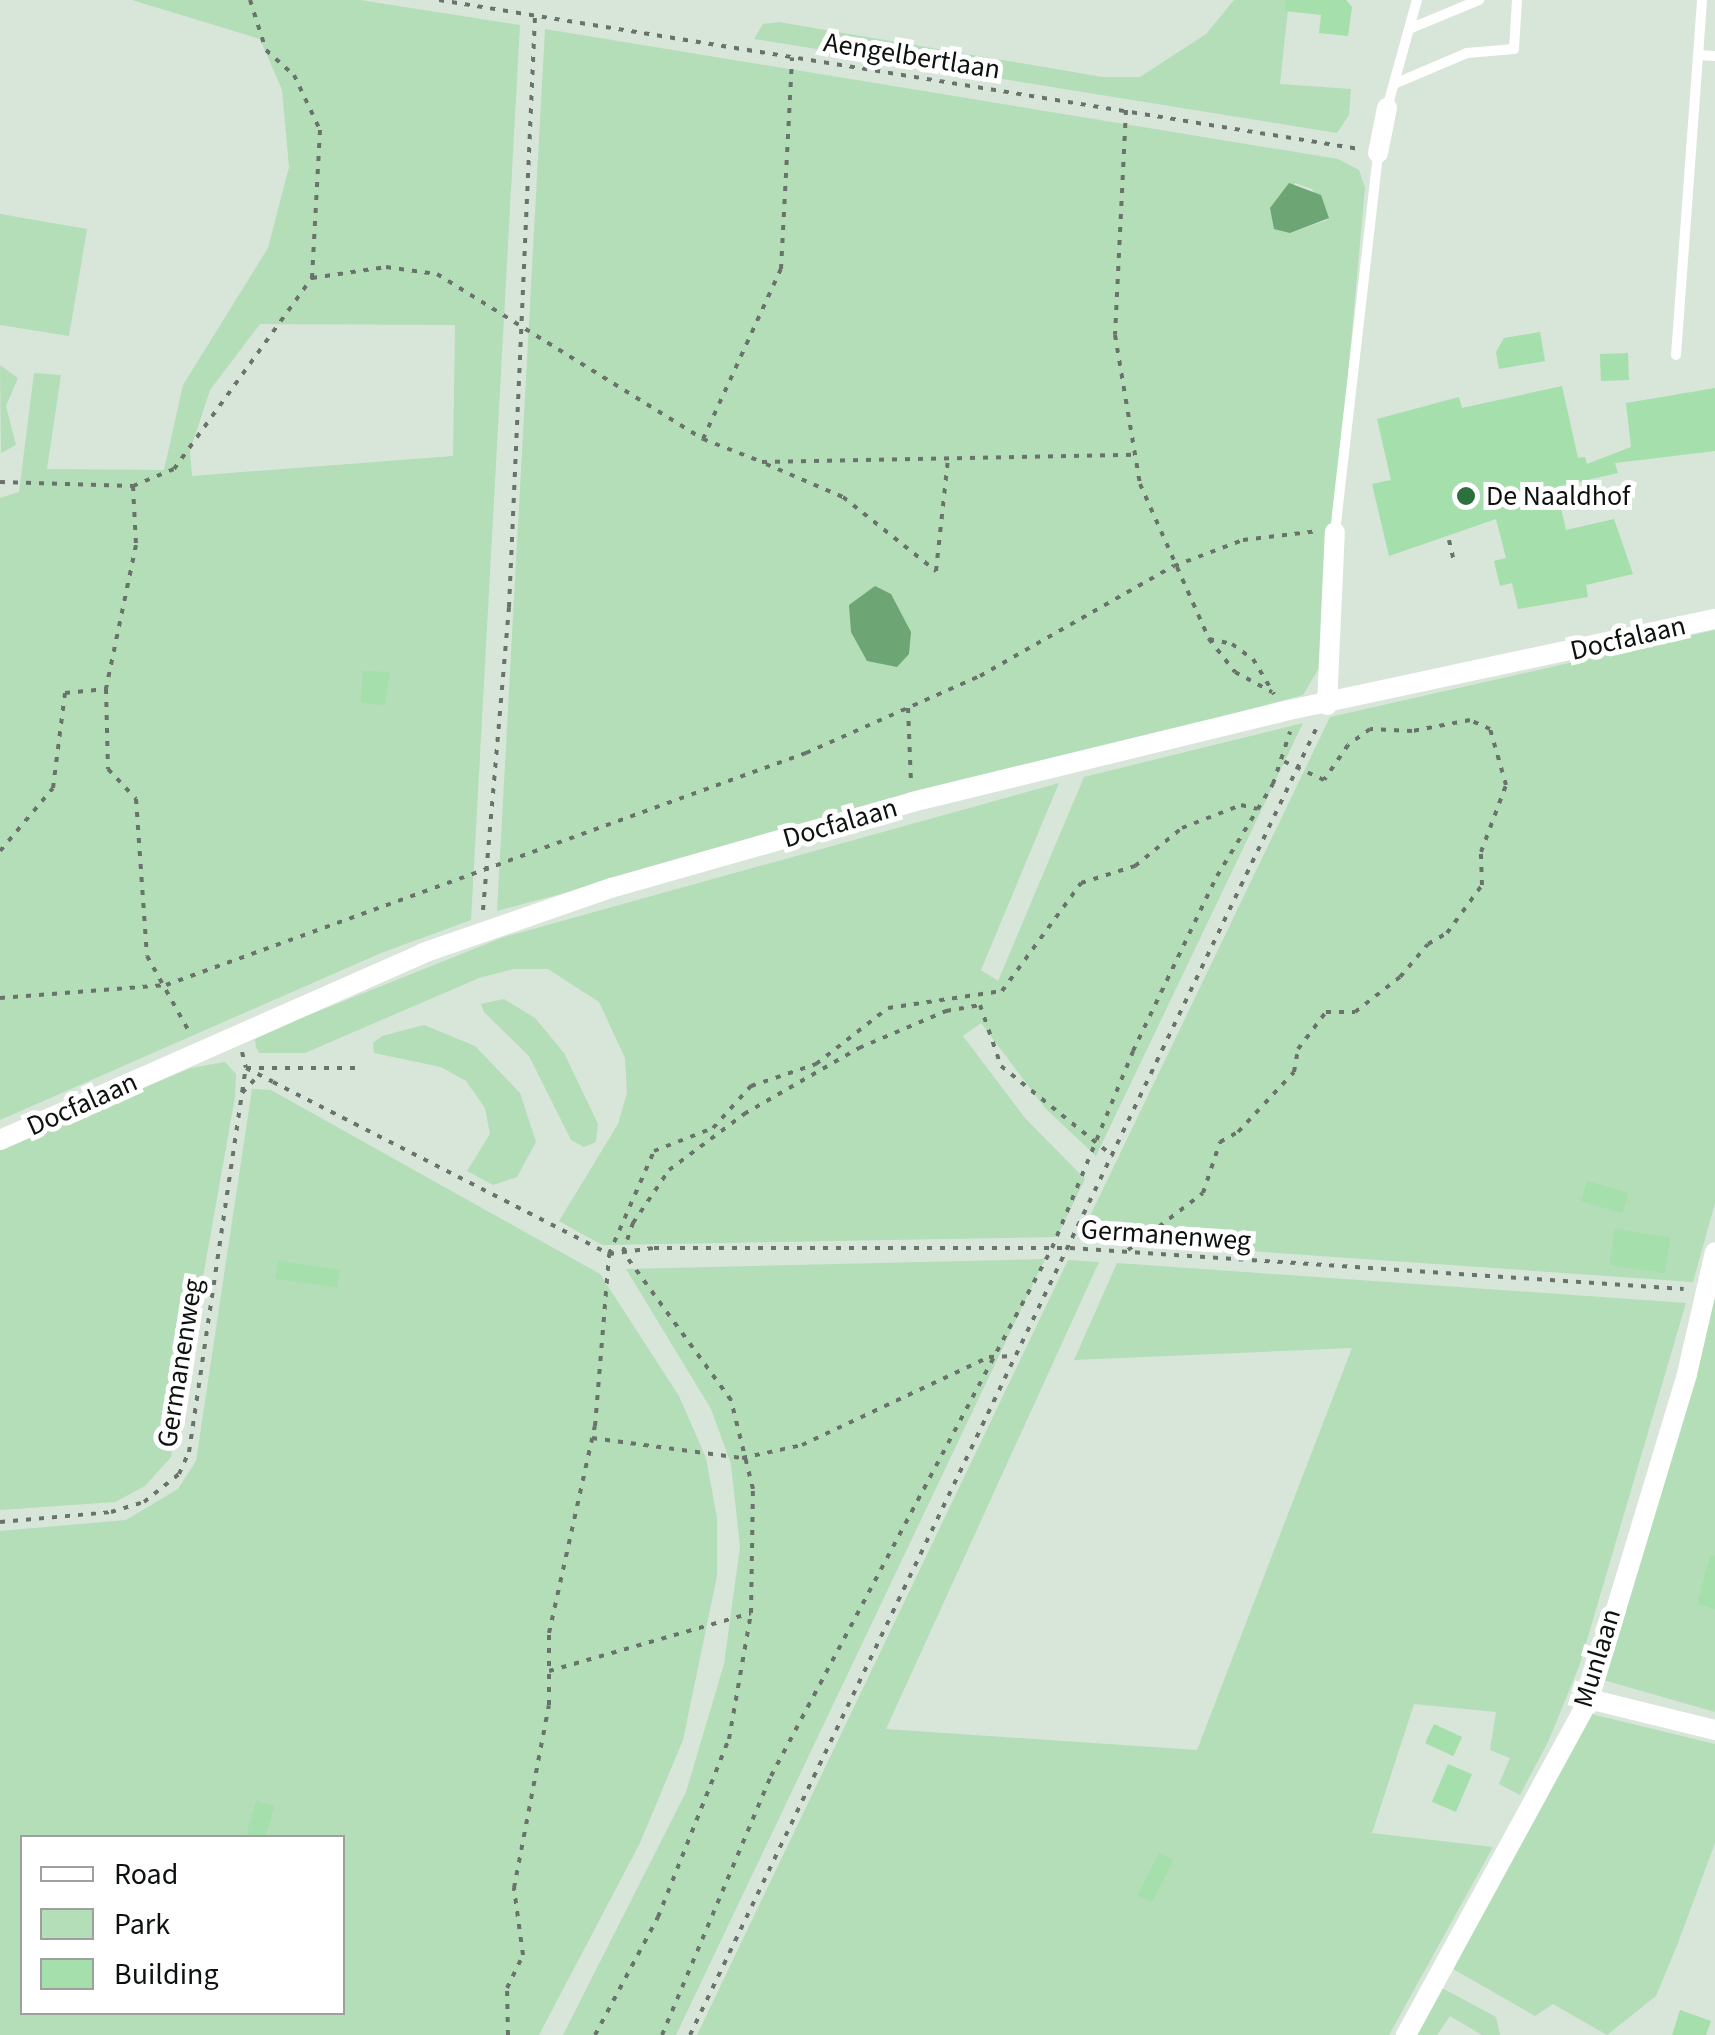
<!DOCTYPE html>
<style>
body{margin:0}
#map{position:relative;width:1715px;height:2035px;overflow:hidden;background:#d8e5d9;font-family:"Source Sans 3",sans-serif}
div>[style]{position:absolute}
.green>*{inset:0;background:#b3deb8}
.water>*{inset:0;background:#6da575}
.building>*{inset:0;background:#a4dfac;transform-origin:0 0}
.path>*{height:4px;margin-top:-2px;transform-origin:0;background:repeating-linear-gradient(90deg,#6a736b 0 5px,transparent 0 13px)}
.service>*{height:10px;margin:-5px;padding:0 5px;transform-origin:5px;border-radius:5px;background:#fff}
.minor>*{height:20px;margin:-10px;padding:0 10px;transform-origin:10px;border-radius:10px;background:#fff}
.dots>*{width:28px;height:28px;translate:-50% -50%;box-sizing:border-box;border:5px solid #fff;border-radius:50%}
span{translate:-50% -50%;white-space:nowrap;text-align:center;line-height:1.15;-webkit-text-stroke:10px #fff;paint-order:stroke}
.street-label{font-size:28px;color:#0d120e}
.poi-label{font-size:28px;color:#0d120e}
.left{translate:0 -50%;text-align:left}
.legend{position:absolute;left:20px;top:1835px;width:325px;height:180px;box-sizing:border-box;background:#fff;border:2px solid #9ea09f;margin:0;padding:12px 18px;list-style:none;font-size:30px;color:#0d120e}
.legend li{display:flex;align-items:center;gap:20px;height:50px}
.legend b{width:50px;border:2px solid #9ea09f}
</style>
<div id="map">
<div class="green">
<div style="clip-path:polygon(evenodd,132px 0,360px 0,520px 25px,471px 920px,381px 953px,0 1120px,0 498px,19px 492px,34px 373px,61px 375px,47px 469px,164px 470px,183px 385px,268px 248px,289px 167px,282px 90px,260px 39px,132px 0,260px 324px,455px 325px,453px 456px,192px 476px,190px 451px,210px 390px,260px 324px)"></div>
<div style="clip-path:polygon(1234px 0,1289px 0,1280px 84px,1351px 89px,1349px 115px,1337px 133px,754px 39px,763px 24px,779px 22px,1102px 77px,1140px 77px,1206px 34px)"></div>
<div style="clip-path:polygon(evenodd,545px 29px,1338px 159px,1359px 170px,1365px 188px,1322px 663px,1303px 695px,497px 911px,545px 29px,1295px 183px,1312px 189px,1327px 220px,1290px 233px,1295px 183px)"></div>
<div style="clip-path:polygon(0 214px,87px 229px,69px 336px,0 325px)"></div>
<div style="clip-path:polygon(0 365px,18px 378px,6px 406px,16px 445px,1px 453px)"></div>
<div style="clip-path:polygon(1715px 630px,1715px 1203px,1693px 1282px,1079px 1239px,1330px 717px)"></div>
<div style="clip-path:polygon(1303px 723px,1096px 1156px,1045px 1108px,981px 1023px,963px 1036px,1025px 1118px,1085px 1179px,1057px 1237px,602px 1245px,559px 1221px,618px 1124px,627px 1093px,625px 1058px,599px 1002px,548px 969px,513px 969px,479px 978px,305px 1053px,259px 1053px,256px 1047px,255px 1039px,304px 1017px,504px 937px,1059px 783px,981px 970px,998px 981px,1084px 777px)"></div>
<div style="clip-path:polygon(504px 999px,535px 1018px,564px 1053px,598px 1124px,596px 1142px,584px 1147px,571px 1140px,529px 1056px,484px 1012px,481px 1004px)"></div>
<div style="clip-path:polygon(424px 1025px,475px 1046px,520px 1093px,536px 1142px,517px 1177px,493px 1185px,467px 1171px,490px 1134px,485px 1108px,466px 1081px,441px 1067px,374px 1053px,373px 1043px,382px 1036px)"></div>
<div style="clip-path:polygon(225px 1062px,236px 1074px,235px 1097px,171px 1457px,145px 1486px,115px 1502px,0 1510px,0 1149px,191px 1068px)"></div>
<div style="clip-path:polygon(evenodd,252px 1089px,271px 1090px,600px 1274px,679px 1396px,706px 1458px,717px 1518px,717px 1576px,683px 1740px,640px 1843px,539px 2035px,0 2035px,0 1531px,126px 1520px,178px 1489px,196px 1461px,252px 1089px,22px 1838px,342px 1838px,342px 2012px,22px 2012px,22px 1838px)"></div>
<div style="clip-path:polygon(1045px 1259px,676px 2035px,563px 2035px,686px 1792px,724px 1664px,740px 1547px,731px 1464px,711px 1409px,626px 1269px)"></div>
<div style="clip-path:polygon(1068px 1260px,1099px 1262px,886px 1729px,1197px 1750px,1352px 1348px,1074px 1360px,1117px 1263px,1686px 1303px,1580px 1664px,1548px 1742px,1520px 1795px,1499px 1784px,1510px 1758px,1490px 1750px,1496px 1712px,1414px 1704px,1372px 1833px,1493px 1847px,1389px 2035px,697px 2035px)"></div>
<div style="clip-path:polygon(1715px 1297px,1715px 1712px,1600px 1679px)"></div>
<div style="clip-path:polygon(1587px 1713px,1715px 1744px,1715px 1843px,1678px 1943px,1656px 1996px,1607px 2035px,1553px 2004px,1535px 2016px,1453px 1969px)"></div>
<div style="clip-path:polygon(1442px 1988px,1496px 2017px,1500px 2035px,1482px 2035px,1450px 2016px,1437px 2035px,1414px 2035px)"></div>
</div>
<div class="water">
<div style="clip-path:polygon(1289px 183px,1321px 195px,1329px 218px,1290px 233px,1274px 229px,1270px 208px)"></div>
<div style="clip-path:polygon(875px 586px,891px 594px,911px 632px,909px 654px,897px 667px,867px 661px,851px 632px,849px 605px)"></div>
</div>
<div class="building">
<div style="clip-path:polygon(1286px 0,1346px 0,1352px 7px,1348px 36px,1319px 33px,1321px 15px,1285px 11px)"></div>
<div style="clip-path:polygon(1540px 332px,1545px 361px,1499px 369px,1496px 352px,1504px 338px)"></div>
<div style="left:1628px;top:353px;width:27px;height:28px;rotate:88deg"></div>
<div style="clip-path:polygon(1562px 386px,1578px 458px,1585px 457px,1587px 464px,1631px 447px,1626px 403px,1715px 388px,1715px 451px,1615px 463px,1618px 473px,1556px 487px,1566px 530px,1614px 519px,1633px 574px,1586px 585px,1588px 597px,1518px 609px,1512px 583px,1500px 586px,1494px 561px,1506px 558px,1496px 519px,1389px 556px,1372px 484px,1391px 480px,1377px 419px,1459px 397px,1462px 408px)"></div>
<div style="clip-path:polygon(363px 671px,390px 672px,385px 705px,361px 703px)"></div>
<div style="left:1587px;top:1181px;width:43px;height:21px;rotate:16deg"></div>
<div style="left:1615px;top:1229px;width:56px;height:36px;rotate:9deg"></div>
<div style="left:278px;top:1261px;width:62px;height:18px;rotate:8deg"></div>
<div style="clip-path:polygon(1710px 1556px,1715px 1556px,1715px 1609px,1697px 1604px)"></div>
<div style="left:1434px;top:1724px;width:31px;height:21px;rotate:25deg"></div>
<div style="left:1448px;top:1764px;width:26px;height:41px;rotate:23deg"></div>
<div style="left:256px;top:1801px;width:19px;height:34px;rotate:16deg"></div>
<div style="left:1159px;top:1853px;width:16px;height:47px;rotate:27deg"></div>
<div style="clip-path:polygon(1680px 2010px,1711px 2021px,1706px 2035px,1672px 2035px)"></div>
</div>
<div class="path">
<div style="left:250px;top:0;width:52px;rotate:72.3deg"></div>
<div style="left:266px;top:50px;width:38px;rotate:42deg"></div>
<div style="left:294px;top:75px;width:61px;rotate:64.7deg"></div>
<div style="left:320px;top:130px;width:148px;rotate:93.1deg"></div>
<div style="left:439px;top:0;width:932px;rotate:9.2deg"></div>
<div style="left:1126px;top:110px;width:225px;rotate:92.8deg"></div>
<div style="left:1115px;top:335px;width:151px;rotate:80.5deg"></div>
<div style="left:1140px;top:484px;width:170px;rotate:66deg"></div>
<div style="left:1209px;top:639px;width:24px;rotate:12deg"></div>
<div style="left:1232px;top:644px;width:26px;rotate:36deg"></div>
<div style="left:1253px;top:659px;width:41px;rotate:59deg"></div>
<div style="left:703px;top:439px;width:187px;rotate:-65.4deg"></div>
<div style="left:781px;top:269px;width:212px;rotate:-87deg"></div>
<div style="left:766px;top:464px;width:84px;rotate:23.2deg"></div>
<div style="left:843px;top:497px;width:119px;rotate:38.5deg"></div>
<div style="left:936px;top:571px;width:113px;rotate:-83.9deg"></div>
<div style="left:0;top:482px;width:133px;rotate:1.7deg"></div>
<div style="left:133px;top:486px;width:44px;rotate:-22.5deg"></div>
<div style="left:174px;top:469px;width:236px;rotate:-54.2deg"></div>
<div style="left:312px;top:278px;width:75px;rotate:-8.5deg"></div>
<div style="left:386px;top:267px;width:51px;rotate:7.8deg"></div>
<div style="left:437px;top:274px;width:313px;rotate:31.8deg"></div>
<div style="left:703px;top:439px;width:63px;rotate:21.3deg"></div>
<div style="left:762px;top:462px;width:373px;rotate:-1.1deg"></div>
<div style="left:133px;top:486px;width:59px;rotate:87.1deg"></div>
<div style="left:136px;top:545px;width:147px;rotate:101.8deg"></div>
<div style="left:106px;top:689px;width:80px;rotate:88.6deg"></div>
<div style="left:108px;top:769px;width:41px;rotate:47deg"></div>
<div style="left:136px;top:799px;width:157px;rotate:86deg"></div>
<div style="left:147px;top:956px;width:90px;rotate:60.9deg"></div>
<div style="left:1449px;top:540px;width:22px;rotate:77deg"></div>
<div style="left:1209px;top:639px;width:42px;rotate:51.8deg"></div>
<div style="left:1235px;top:672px;width:42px;rotate:28.4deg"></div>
<div style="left:908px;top:708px;width:75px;rotate:87.7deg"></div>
<div style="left:0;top:851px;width:82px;rotate:-49.9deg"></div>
<div style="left:53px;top:788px;width:96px;rotate:-82.8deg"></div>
<div style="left:65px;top:693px;width:41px;rotate:-5.6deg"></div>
<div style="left:483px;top:910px;width:304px;rotate:-85.1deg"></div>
<div style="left:509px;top:607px;width:592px;rotate:-87.48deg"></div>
<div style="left:0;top:998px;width:167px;rotate:-4.5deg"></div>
<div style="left:166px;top:985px;width:681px;rotate:-19.93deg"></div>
<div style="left:806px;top:753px;width:190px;rotate:-23.9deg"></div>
<div style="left:980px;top:676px;width:223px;rotate:-29.6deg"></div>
<div style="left:1174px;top:566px;width:74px;rotate:-20.6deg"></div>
<div style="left:1243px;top:540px;width:76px;rotate:-6.8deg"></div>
<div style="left:242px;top:1052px;width:16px;rotate:76deg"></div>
<div style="left:246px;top:1068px;width:30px;rotate:27deg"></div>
<div style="left:273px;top:1082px;width:377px;rotate:27.1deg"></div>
<div style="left:609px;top:1254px;width:45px;rotate:-7.6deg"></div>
<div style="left:654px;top:1248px;width:416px"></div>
<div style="left:1070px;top:1248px;width:615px;rotate:3.82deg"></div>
<div style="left:242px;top:1093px;width:25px;rotate:-47deg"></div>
<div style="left:1128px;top:1250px;width:94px;rotate:-37.2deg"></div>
<div style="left:1203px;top:1193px;width:54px;rotate:-71.6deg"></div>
<div style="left:1220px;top:1142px;width:21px;rotate:-29deg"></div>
<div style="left:1238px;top:1132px;width:82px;rotate:-47deg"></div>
<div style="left:1294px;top:1072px;width:23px;rotate:-80deg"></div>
<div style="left:1298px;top:1049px;width:46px;rotate:-52.9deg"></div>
<div style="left:1326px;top:1012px;width:29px"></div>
<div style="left:1355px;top:1012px;width:57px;rotate:-37.9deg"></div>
<div style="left:1400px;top:977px;width:43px;rotate:-49.7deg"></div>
<div style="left:1428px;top:944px;width:22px;rotate:-30deg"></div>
<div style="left:1447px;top:933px;width:59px;rotate:-53.9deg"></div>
<div style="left:1482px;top:885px;width:33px;rotate:-92deg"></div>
<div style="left:1481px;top:852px;width:72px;rotate:-69.5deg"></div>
<div style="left:1506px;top:785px;width:58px;rotate:-105.9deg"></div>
<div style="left:1490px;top:729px;width:22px;rotate:-156deg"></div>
<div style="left:1470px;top:720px;width:59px;rotate:169.3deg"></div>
<div style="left:1412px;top:731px;width:42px;rotate:-177.3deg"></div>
<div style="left:1370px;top:729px;width:27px;rotate:144deg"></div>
<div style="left:1348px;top:745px;width:42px;rotate:124.4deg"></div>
<div style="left:1324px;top:780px;width:45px;rotate:-155.1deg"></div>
<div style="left:623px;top:1252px;width:31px;rotate:-71deg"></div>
<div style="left:633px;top:1223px;width:64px;rotate:-55.8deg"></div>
<div style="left:669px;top:1170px;width:94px;rotate:-36.7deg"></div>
<div style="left:744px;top:1114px;width:133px;rotate:-29.9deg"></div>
<div style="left:859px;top:1048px;width:95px;rotate:-23deg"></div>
<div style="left:946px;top:1011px;width:35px;rotate:-10deg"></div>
<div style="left:980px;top:1005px;width:65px;rotate:71deg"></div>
<div style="left:1001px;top:1066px;width:144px;rotate:38.8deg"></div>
<div style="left:592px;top:1438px;width:151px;rotate:7.6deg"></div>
<div style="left:742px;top:1458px;width:61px;rotate:-12.2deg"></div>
<div style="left:802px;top:1445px;width:207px;rotate:-25.2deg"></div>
<div style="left:989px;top:1357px;width:26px;rotate:-2deg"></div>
<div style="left:0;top:1522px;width:111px;rotate:-5.1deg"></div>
<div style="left:111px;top:1512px;width:34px;rotate:-17deg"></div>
<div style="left:144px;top:1502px;width:45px;rotate:-38.7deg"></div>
<div style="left:179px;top:1474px;width:24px;rotate:-66deg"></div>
<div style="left:189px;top:1452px;width:388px;rotate:-81.6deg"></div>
<div style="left:246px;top:1068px;width:109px"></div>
<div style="left:549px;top:1671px;width:210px;rotate:-16deg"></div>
<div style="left:508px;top:2035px;width:47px;rotate:-91.2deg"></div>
<div style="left:507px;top:1988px;width:37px;rotate:-64deg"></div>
<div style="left:523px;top:1955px;width:68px;rotate:-97.7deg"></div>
<div style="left:514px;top:1888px;width:186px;rotate:-79.2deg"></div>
<div style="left:549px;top:1705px;width:72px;rotate:-90deg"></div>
<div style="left:549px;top:1633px;width:212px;rotate:-77.5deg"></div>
<div style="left:595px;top:1426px;width:173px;rotate:-85.3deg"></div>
<div style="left:609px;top:1254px;width:112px;rotate:-66.4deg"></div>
<div style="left:654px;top:1151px;width:63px;rotate:-21.3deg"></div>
<div style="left:713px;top:1128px;width:57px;rotate:-47.9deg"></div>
<div style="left:751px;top:1086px;width:69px;rotate:-18.7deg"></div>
<div style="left:816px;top:1064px;width:91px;rotate:-37.9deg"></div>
<div style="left:888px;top:1008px;width:115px;rotate:-8.5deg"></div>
<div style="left:1002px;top:991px;width:134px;rotate:-53.8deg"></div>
<div style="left:1081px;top:883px;width:57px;rotate:-17.5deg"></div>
<div style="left:1135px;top:866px;width:60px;rotate:-39deg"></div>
<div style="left:1182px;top:828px;width:63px;rotate:-21.3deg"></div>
<div style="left:1241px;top:805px;width:17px;rotate:13deg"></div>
<div style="left:595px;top:2035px;width:134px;rotate:-61.9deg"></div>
<div style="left:658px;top:1917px;width:192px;rotate:-68.3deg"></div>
<div style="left:729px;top:1739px;width:128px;rotate:-80.1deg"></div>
<div style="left:751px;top:1613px;width:124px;rotate:-89.1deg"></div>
<div style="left:753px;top:1489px;width:92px;rotate:-103.9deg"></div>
<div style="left:731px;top:1400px;width:183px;rotate:-126.1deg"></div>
<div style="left:662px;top:2035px;width:281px;rotate:-67.2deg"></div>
<div style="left:771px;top:1776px;width:598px;rotate:-61.98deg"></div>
<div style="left:1052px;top:1248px;width:213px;rotate:-67.6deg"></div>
<div style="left:1133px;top:1051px;width:194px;rotate:-64.4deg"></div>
<div style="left:1217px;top:876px;width:108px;rotate:-58.7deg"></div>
<div style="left:1273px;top:784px;width:55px;rotate:-71.9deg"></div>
<div style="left:690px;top:2035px;width:1455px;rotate:-64.39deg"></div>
</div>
<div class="service">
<div style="left:1409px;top:29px;width:76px;rotate:-22.5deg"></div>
<div style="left:1698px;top:55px;width:17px;rotate:3deg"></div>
<div style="left:1394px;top:84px;width:79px;rotate:-23deg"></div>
<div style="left:1467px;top:53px;width:47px;rotate:-4.9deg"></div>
<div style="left:1514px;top:49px;width:49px;rotate:-86.5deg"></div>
<div style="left:1387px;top:108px;width:112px;rotate:-74.5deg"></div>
<div style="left:1676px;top:355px;width:356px;rotate:-85.8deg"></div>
<div style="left:1335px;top:532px;width:381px;rotate:-83.5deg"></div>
</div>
<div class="minor">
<div style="left:1378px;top:153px;width:46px;rotate:-78.7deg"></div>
<div style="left:1327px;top:705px;width:173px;rotate:-87.4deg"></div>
<div style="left:0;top:1140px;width:462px;rotate:-23.8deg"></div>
<div style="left:423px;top:953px;width:199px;rotate:-19.1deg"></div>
<div style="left:611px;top:888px;width:313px;rotate:-15.9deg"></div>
<div style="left:912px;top:802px;width:379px;rotate:-13.7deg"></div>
<div style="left:1280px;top:712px;width:445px;rotate:-12.1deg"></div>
<div style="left:1589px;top:1699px;width:130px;rotate:13.8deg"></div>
<div style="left:1406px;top:2035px;width:383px;rotate:-61.4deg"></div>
<div style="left:1589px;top:1699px;width:339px;rotate:-73.2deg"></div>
<div style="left:1687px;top:1374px;width:125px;rotate:-77.1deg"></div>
</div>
<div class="dots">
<div style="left:1466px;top:496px;background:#2c703b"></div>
</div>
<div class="street-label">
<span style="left:912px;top:56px;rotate:9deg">Aengelbertlaan</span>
<span style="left:1628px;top:638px;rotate:-13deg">Docfalaan</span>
<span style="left:840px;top:823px;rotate:-16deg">Docfalaan</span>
<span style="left:82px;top:1104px;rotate:-24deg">Docfalaan</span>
<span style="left:1166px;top:1235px;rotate:4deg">Germanenweg</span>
<span style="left:180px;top:1363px;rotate:-81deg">Germanenweg</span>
<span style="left:1597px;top:1658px;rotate:-73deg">Munlaan</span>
</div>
<div class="poi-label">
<span class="left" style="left:1486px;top:496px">De Naaldhof</span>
</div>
<ul class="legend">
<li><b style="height:12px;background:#fff"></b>Road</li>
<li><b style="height:28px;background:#b3deb8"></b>Park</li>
<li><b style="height:28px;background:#a4dfac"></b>Building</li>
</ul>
</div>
